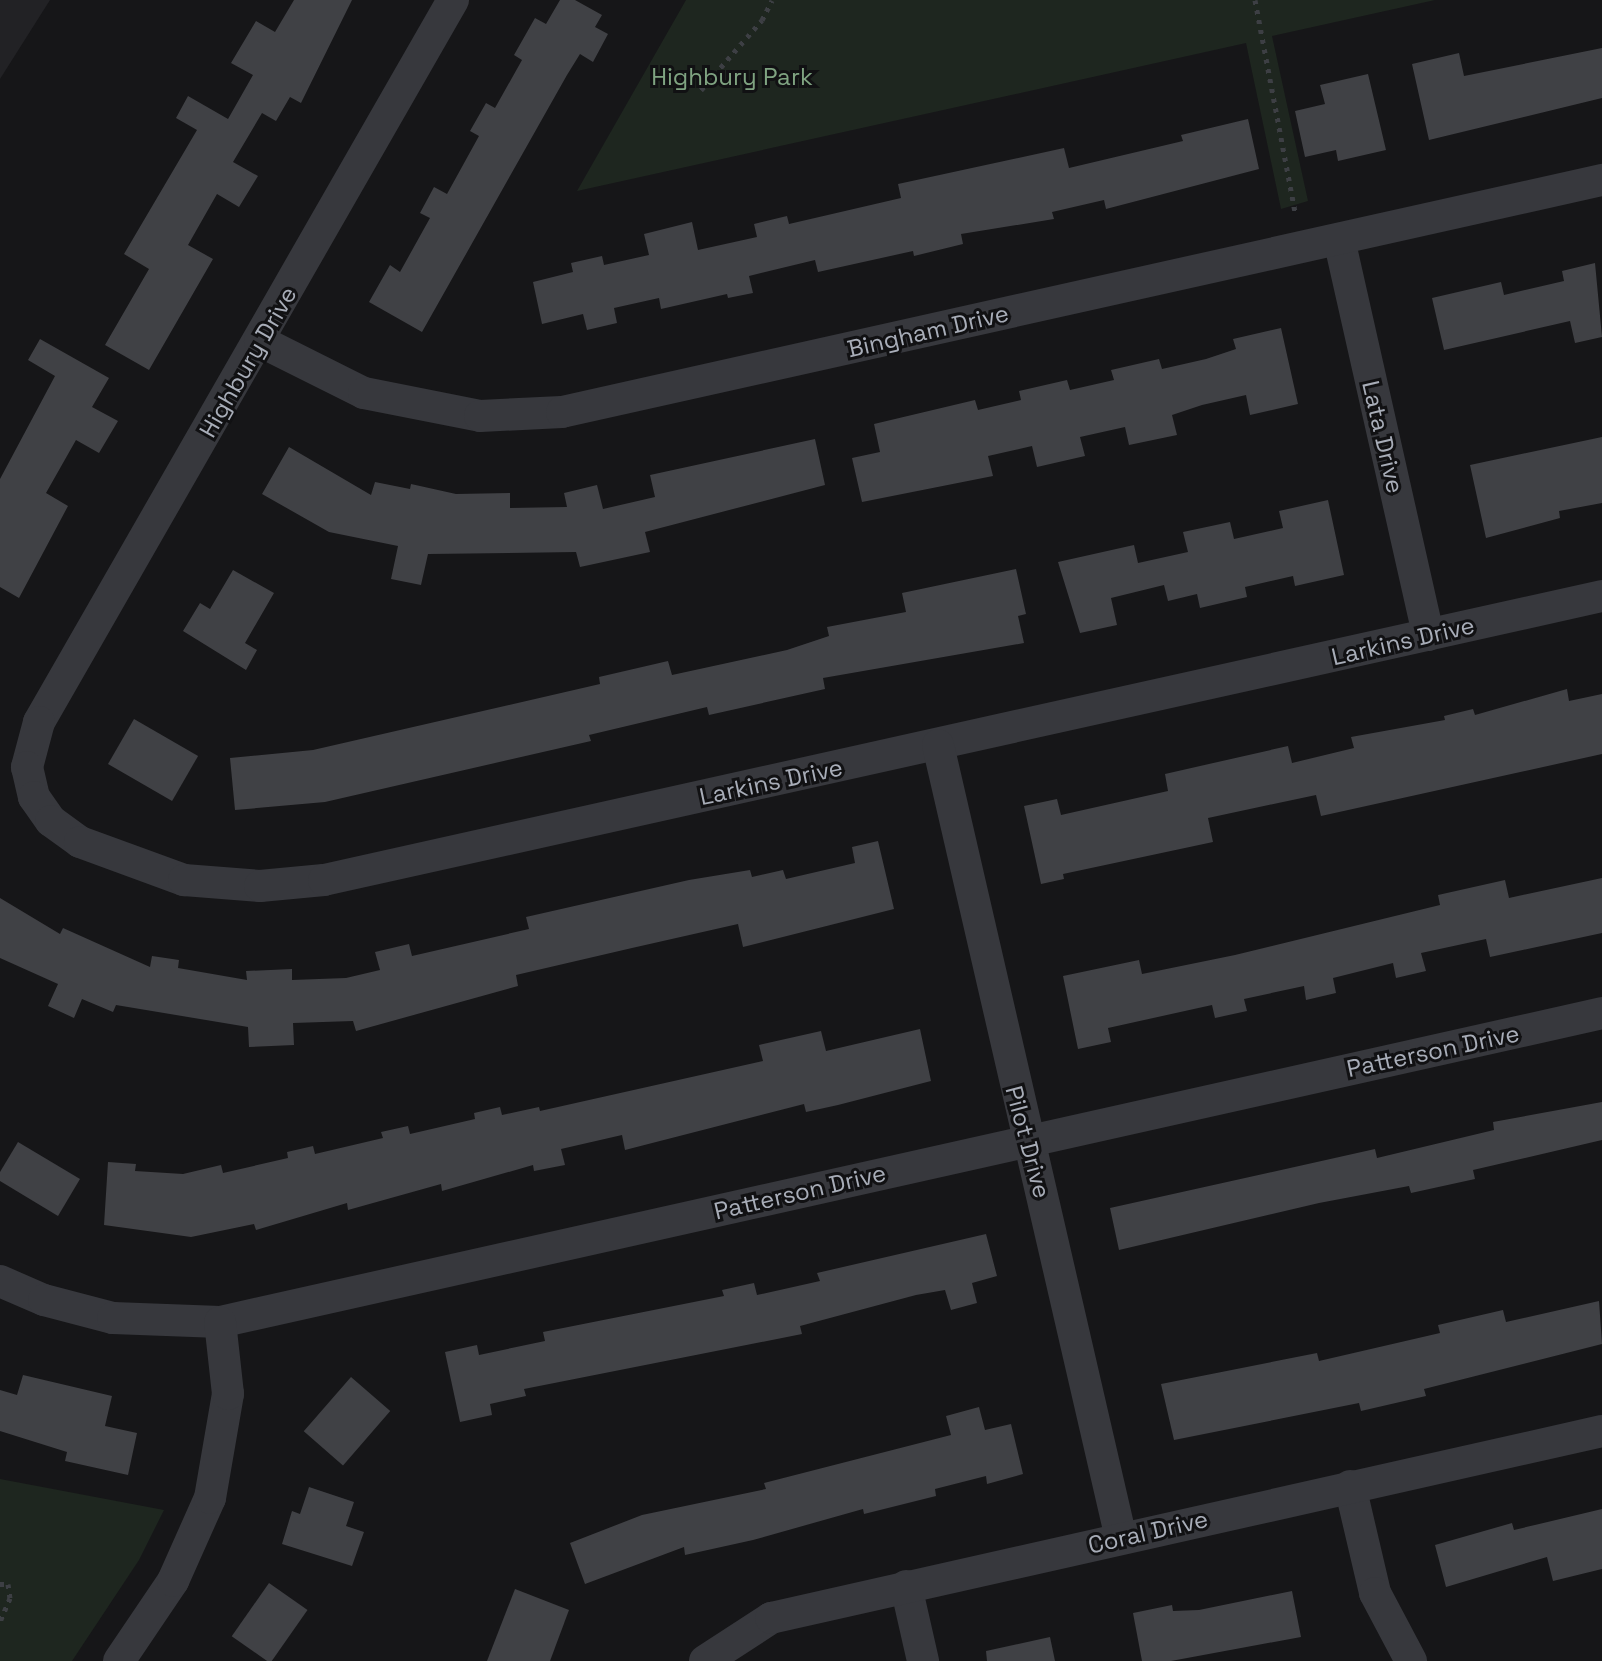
<!DOCTYPE html>
<style>
body{margin:0}
#map{position:relative;width:1602px;height:1661px;overflow:hidden;background:#161618;font-family:"Space Grotesk",sans-serif}
div>[style]{position:absolute}
.built>*{inset:0;background:#222225}
.green>*{inset:0;background:#1e261f}
.building>*{inset:0;background:#404145;transform-origin:0 0}
.path>*{height:5px;margin-top:-2.5px;transform-origin:0;background:repeating-linear-gradient(90deg,#3d3f44 0 4px,transparent 0 10px)}
.minor>*{height:32px;margin:-16px;padding:0 16px;transform-origin:16px;border-radius:16px;background:#37383d}
span{translate:-50% -50%;white-space:nowrap;text-align:center;line-height:1.15;-webkit-text-stroke:6px #111113;paint-order:stroke}
.park-label{font-size:24px;color:#7fa381}
.street-label{font-size:24px;color:#a8adb8}
</style>
<div id="map">
<div class="built">
<div style="clip-path:polygon(0 0,50px 0,0 79px)"></div>
</div>
<div class="green">
<div style="clip-path:polygon(686px 0,1435px 0,1272px 36px,1308px 201px,1281px 209px,1246px 43px,577px 191px)"></div>
<div style="clip-path:polygon(0 1479px,164px 1510px,139px 1560px,72px 1661px,0 1661px)"></div>
</div>
<div class="building">
<div style="clip-path:polygon(294px 0,352px 0,301px 103px,290px 97px,276px 121px,262px 113px,233px 162px,258px 176px,239px 207px,217px 194px,188px 245px,213px 259px,149px 370px,105px 345px,149px 269px,124px 254px,197px 130px,176px 118px,188px 96px,228px 119px,253px 75px,231px 63px,256px 21px,275px 32px)"></div>
<div style="clip-path:polygon(560px 0,575px 0,602px 15px,595px 27px,608px 34px,593px 62px,580px 54px,567px 75px,422px 332px,369px 302px,390px 265px,400px 272px,430px 218px,420px 213px,434px 187px,447px 194px,479px 136px,470px 131px,486px 103px,495px 108px,522px 60px,514px 55px,535px 18px,546px 24px)"></div>
<div style="clip-path:polygon(1602px 48px,1602px 98px,1429px 140px,1412px 64px,1459px 53px,1464px 76px)"></div>
<div style="clip-path:polygon(1368px 74px,1386px 150px,1338px 161px,1336px 150px,1305px 157px,1295px 111px,1325px 104px,1320px 85px)"></div>
<div style="clip-path:polygon(1248px 119px,1259px 169px,1106px 209px,1104px 200px,1052px 212px,1054px 219px,961px 234px,963px 244px,914px 256px,913px 251px,818px 272px,815px 260px,749px 276px,753px 293px,728px 298px,727px 294px,661px 309px,659px 298px,614px 308px,617px 323px,587px 330px,583px 314px,542px 324px,533px 282px,573px 272px,571px 263px,602px 256px,604px 265px,649px 255px,644px 234px,692px 222px,698px 250px,757px 237px,754px 224px,787px 216px,789px 224px,901px 198px,898px 184px,1064px 148px,1069px 168px,1183px 141px,1181px 135px)"></div>
<div style="clip-path:polygon(1595px 263px,1602px 337px,1575px 343px,1570px 321px,1444px 350px,1432px 298px,1501px 282px,1504px 295px,1564px 281px,1562px 271px)"></div>
<div style="clip-path:polygon(1281px 328px,1298px 404px,1250px 415px,1246px 395px,1202px 405px,1172px 415px,1177px 435px,1129px 445px,1125px 427px,1080px 437px,1085px 456px,1037px 467px,1032px 446px,988px 456px,993px 476px,862px 502px,852px 458px,880px 452px,874px 424px,975px 400px,978px 410px,1021px 400px,1019px 391px,1067px 380px,1070px 390px,1114px 380px,1111px 370px,1159px 359px,1162px 369px,1206px 359px,1236px 349px,1233px 339px)"></div>
<div style="clip-path:polygon(40px 339px,109px 378px,92px 407px,118px 421px,99px 453px,76px 440px,46px 493px,68px 506px,19px 598px,0 587px,0 479px,55px 376px,28px 360px)"></div>
<div style="clip-path:polygon(1602px 437px,1602px 503px,1559px 511px,1560px 518px,1486px 538px,1470px 465px)"></div>
<div style="clip-path:polygon(815px 439px,825px 485px,645px 532px,650px 552px,580px 567px,576px 552px,428px 554px,421px 585px,391px 579px,398px 546px,329px 532px,262px 494px,289px 447px,371px 495px,375px 482px,410px 489px,411px 484px,456px 494px,510px 493px,510px 508px,567px 507px,564px 493px,597px 485px,603px 509px,655px 497px,650px 475px)"></div>
<div style="clip-path:polygon(1328px 500px,1344px 575px,1295px 586px,1293px 576px,1245px 587px,1247px 597px,1200px 608px,1197px 594px,1168px 601px,1164px 585px,1111px 598px,1117px 625px,1080px 633px,1058px 562px,1134px 545px,1138px 563px,1188px 552px,1183px 532px,1230px 522px,1234px 539px,1283px 528px,1279px 511px)"></div>
<div style="clip-path:polygon(1016px 569px,1026px 614px,1018px 616px,1024px 643px,823px 678px,825px 689px,709px 715px,707px 707px,589px 735px,591px 741px,325px 802px,235px 810px,230px 758px,313px 750px,600px 684px,599px 677px,668px 661px,672px 675px,787px 650px,829px 636px,827px 627px,906px 612px,902px 593px)"></div>
<div style="clip-path:polygon(233px 570px,274px 593px,245px 643px,257px 650px,246px 670px,183px 631px,200px 603px,210px 609px)"></div>
<div style="clip-path:polygon(1567px 689px,1569px 701px,1602px 694px,1602px 754px,1321px 816px,1316px 795px,1208px 818px,1213px 842px,1063px 874px,1064px 879px,1041px 884px,1024px 806px,1057px 799px,1061px 815px,1168px 791px,1165px 774px,1288px 746px,1292px 763px,1354px 748px,1351px 737px,1445px 720px,1444px 716px,1473px 709px,1475px 715px)"></div>
<div style="left:134px;top:719px;width:74px;height:52px;rotate:30deg"></div>
<div style="clip-path:polygon(878px 841px,894px 909px,743px 947px,738px 924px,632px 948px,516px 975px,518px 986px,356px 1031px,353px 1021px,293px 1023px,294px 1045px,249px 1047px,248px 1027px,116px 1005px,113px 1012px,82px 999px,74px 1018px,48px 1006px,58px 984px,0 958px,0 898px,60px 934px,63px 928px,150px 967px,152px 956px,179px 960px,178px 968px,247px 980px,246px 971px,292px 969px,292px 980px,346px 978px,380px 970px,375px 952px,409px 944px,412px 956px,529px 929px,526px 917px,689px 880px,750px 870px,752px 877px,783px 870px,786px 879px,855px 863px,852px 847px)"></div>
<div style="clip-path:polygon(1602px 878px,1602px 933px,1490px 957px,1486px 939px,1421px 953px,1426px 971px,1396px 978px,1393px 963px,1333px 978px,1336px 993px,1306px 1000px,1304px 986px,1244px 999px,1247px 1011px,1215px 1018px,1212px 1005px,1108px 1028px,1111px 1042px,1078px 1049px,1063px 976px,1139px 960px,1142px 974px,1235px 955px,1440px 905px,1438px 895px,1505px 880px,1509px 898px)"></div>
<div style="clip-path:polygon(920px 1029px,931px 1081px,838px 1105px,806px 1112px,804px 1104px,625px 1150px,622px 1135px,561px 1149px,565px 1165px,534px 1171px,533px 1165px,442px 1191px,441px 1184px,348px 1210px,347px 1203px,256px 1230px,254px 1224px,191px 1237px,104px 1225px,108px 1162px,136px 1164px,135px 1171px,183px 1174px,221px 1165px,223px 1173px,288px 1158px,287px 1152px,313px 1146px,315px 1154px,383px 1138px,381px 1132px,408px 1126px,410px 1134px,475px 1119px,474px 1113px,500px 1107px,502px 1115px,539px 1107px,540px 1111px,763px 1061px,759px 1045px,821px 1031px,826px 1051px)"></div>
<div style="clip-path:polygon(1602px 1102px,1602px 1140px,1473px 1170px,1475px 1179px,1411px 1193px,1409px 1186px,1319px 1203px,1119px 1250px,1110px 1208px,1375px 1149px,1377px 1158px,1494px 1130px,1493px 1122px)"></div>
<div style="clip-path:polygon(18px 1142px,80px 1179px,58px 1216px,0 1181px,0 1172px)"></div>
<div style="clip-path:polygon(986px 1234px,997px 1276px,972px 1283px,977px 1303px,951px 1310px,945px 1290px,916px 1295px,800px 1326px,802px 1334px,524px 1389px,526px 1396px,490px 1404px,492px 1415px,460px 1422px,445px 1352px,477px 1345px,479px 1355px,545px 1341px,543px 1332px,724px 1296px,722px 1290px,754px 1283px,757px 1295px,820px 1281px,817px 1273px)"></div>
<div style="clip-path:polygon(1599px 1301px,1602px 1344px,1424px 1389px,1426px 1396px,1361px 1411px,1359px 1403px,1174px 1440px,1161px 1384px,1317px 1353px,1319px 1361px,1440px 1333px,1438px 1325px,1503px 1310px,1506px 1322px)"></div>
<div style="clip-path:polygon(23px 1375px,112px 1396px,105px 1426px,137px 1433px,128px 1475px,65px 1461px,67px 1452px,0 1431px,0 1390px,17px 1395px)"></div>
<div style="left:351px;top:1377px;width:52px;height:72px;rotate:41deg"></div>
<div style="clip-path:polygon(979px 1407px,985px 1430px,1011px 1424px,1023px 1474px,987px 1484px,986px 1476px,935px 1489px,936px 1496px,864px 1514px,863px 1509px,753px 1540px,685px 1555px,684px 1547px,585px 1584px,570px 1543px,642px 1515px,766px 1489px,764px 1483px,951px 1435px,946px 1416px)"></div>
<div style="clip-path:polygon(309px 1487px,354px 1502px,346px 1526px,364px 1532px,352px 1566px,282px 1544px,292px 1511px,300px 1514px)"></div>
<div style="clip-path:polygon(1602px 1509px,1602px 1569px,1553px 1581px,1547px 1557px,1446px 1587px,1435px 1545px,1512px 1523px,1514px 1530px)"></div>
<div style="left:269px;top:1583px;width:47px;height:65px;rotate:35deg"></div>
<div style="clip-path:polygon(515px 1589px,569px 1610px,550px 1661px,487px 1661px)"></div>
<div style="clip-path:polygon(1292px 1591px,1301px 1637px,1171px 1661px,1142px 1661px,1133px 1613px,1172px 1605px,1173px 1611px,1199px 1610px)"></div>
<div style="clip-path:polygon(1050px 1637px,1055px 1661px,987px 1661px,986px 1651px)"></div>
</div>
<div class="path">
<div style="left:1255px;top:0;width:216px;rotate:79.3deg"></div>
<div style="left:701px;top:90px;width:93px;rotate:-48.9deg"></div>
<div style="left:762px;top:20px;width:22px;rotate:-63deg"></div>
<div style="left:0;top:1584px;width:8px"></div>
<div style="left:8px;top:1584px;width:14px;rotate:82deg"></div>
<div style="left:10px;top:1598px;width:25px;rotate:113deg"></div>
</div>
<div class="minor">
<div style="left:453px;top:0;width:832px;rotate:119.83deg"></div>
<div style="left:39px;top:722px;width:47px;rotate:104.9deg"></div>
<div style="left:27px;top:767px;width:31px;rotate:77deg"></div>
<div style="left:34px;top:797px;width:29px;rotate:55deg"></div>
<div style="left:51px;top:821px;width:36px;rotate:36deg"></div>
<div style="left:80px;top:842px;width:111px;rotate:20.1deg"></div>
<div style="left:184px;top:880px;width:76px;rotate:4.5deg"></div>
<div style="left:260px;top:886px;width:64px;rotate:-5.4deg"></div>
<div style="left:324px;top:880px;width:1309px;rotate:-12.53deg"></div>
<div style="left:1339px;top:239px;width:406px;rotate:77.3deg"></div>
<div style="left:260px;top:341px;width:116px;rotate:26.6deg"></div>
<div style="left:364px;top:393px;width:118px;rotate:11.2deg"></div>
<div style="left:480px;top:416px;width:82px;rotate:-2.8deg"></div>
<div style="left:562px;top:412px;width:1066px;rotate:-12.58deg"></div>
<div style="left:938px;top:745px;width:814px;rotate:77.01deg"></div>
<div style="left:0;top:1281px;width:48px;rotate:23.4deg"></div>
<div style="left:44px;top:1300px;width:71px;rotate:14.6deg"></div>
<div style="left:113px;top:1318px;width:107px;rotate:2.1deg"></div>
<div style="left:220px;top:1322px;width:1416px;rotate:-12.6deg"></div>
<div style="left:1350px;top:1486px;width:110px;rotate:76.8deg"></div>
<div style="left:1375px;top:1593px;width:77px;rotate:62.1deg"></div>
<div style="left:906px;top:1586px;width:77px;rotate:77.2deg"></div>
<div style="left:119px;top:1661px;width:97px;rotate:-56deg"></div>
<div style="left:173px;top:1581px;width:91px;rotate:-66deg"></div>
<div style="left:210px;top:1498px;width:106px;rotate:-80.2deg"></div>
<div style="left:228px;top:1394px;width:72px;rotate:-96.3deg"></div>
<div style="left:705px;top:1661px;width:79px;rotate:-33.1deg"></div>
<div style="left:771px;top:1618px;width:852px;rotate:-12.68deg"></div>
</div>
<div class="park-label">
<span style="left:732px;top:77px">Highbury Park</span>
</div>
<div class="street-label">
<span style="left:928px;top:331px;rotate:-13deg">Bingham Drive</span>
<span style="left:248px;top:362px;rotate:-60deg">Highbury Drive</span>
<span style="left:1383px;top:437px;rotate:77deg">Lata Drive</span>
<span style="left:1403px;top:641px;rotate:-13deg">Larkins Drive</span>
<span style="left:771px;top:782px;rotate:-12deg">Larkins Drive</span>
<span style="left:1433px;top:1051px;rotate:-12deg">Patterson Drive</span>
<span style="left:1028px;top:1142px;rotate:75deg">Pilot Drive</span>
<span style="left:800px;top:1192px;rotate:-13deg">Patterson Drive</span>
<span style="left:1148px;top:1532px;rotate:-13deg">Coral Drive</span>
</div>
</div>
